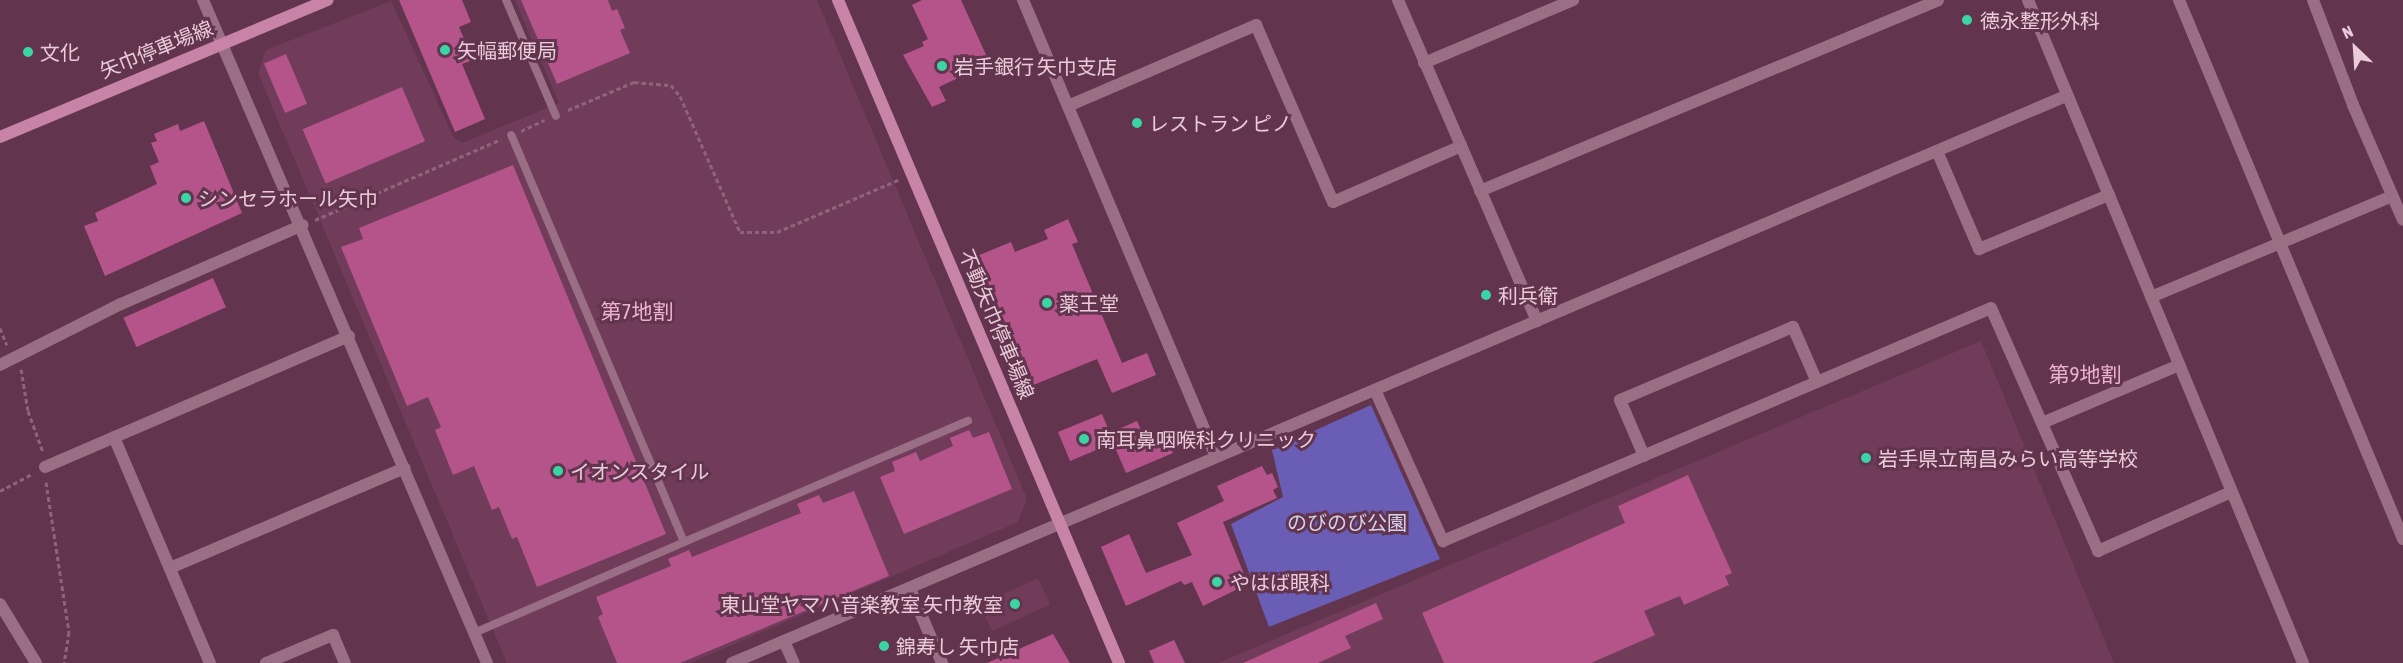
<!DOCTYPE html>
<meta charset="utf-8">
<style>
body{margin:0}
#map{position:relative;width:2403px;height:663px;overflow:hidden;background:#63344e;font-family:"Asap Condensed","Noto Sans JP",sans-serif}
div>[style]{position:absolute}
.built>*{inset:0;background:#713c5a;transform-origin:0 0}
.green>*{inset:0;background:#695db5}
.building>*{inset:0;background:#b4548a;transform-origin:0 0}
.path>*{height:3px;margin-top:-1.5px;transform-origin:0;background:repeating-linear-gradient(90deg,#8e647b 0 4.5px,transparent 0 7.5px)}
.service>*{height:8px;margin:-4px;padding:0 4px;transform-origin:4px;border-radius:4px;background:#9a6e85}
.minor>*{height:12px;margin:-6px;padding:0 6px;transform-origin:6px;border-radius:6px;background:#9a6e85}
.tertiary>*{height:12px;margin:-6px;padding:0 6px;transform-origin:6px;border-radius:6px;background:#9a6e85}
.secondary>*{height:12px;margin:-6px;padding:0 6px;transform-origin:6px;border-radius:6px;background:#c784a7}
.dots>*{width:16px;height:16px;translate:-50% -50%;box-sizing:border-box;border:3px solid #63344e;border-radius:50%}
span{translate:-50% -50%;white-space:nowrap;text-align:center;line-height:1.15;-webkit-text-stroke:6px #63344e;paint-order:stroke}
.poi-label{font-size:20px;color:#e9cbd9}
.left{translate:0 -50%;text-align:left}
.right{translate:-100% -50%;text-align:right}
.street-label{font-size:20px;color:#e9cbd9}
.park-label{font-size:20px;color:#d4d3ec}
.neighbourhood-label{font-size:21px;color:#ecb2cf}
.north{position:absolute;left:2325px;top:18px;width:60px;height:60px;-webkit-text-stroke:4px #63344e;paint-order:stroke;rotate:335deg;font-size:16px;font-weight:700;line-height:24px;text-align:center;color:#e9cbd9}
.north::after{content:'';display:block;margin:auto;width:21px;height:27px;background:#e9cbd9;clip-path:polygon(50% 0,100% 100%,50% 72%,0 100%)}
</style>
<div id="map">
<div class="built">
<div style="clip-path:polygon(515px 0,817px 0,1027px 499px,1018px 522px,690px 663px,507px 663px,258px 73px,266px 50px,391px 1px,454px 138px,462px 143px,559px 103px)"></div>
<div style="clip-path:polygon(1981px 341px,2114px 663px,1218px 663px)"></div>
<div style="left:1038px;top:578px;width:29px;height:64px;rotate:65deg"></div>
</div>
<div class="green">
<div style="clip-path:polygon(1371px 405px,1440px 559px,1269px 627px,1231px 524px,1283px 497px,1272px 450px)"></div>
</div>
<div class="building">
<div style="clip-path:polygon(399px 0,462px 0,471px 22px,459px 27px,473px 60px,462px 64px,485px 119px,455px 132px)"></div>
<div style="clip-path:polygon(521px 0,608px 0,612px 11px,617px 9px,625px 28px,620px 30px,630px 53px,557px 84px)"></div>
<div style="clip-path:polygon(922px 0,961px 0,987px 57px,974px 63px,977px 69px,939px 87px,946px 101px,932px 107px,903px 55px,924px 46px,922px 42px,928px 39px,912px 5px)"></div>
<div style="left:286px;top:54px;width:54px;height:24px;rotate:67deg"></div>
<div style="left:402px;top:87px;width:59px;height:108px;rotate:67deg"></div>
<div style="clip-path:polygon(204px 121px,242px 213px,105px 276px,84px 226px,98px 221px,95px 213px,157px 184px,150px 166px,159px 162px,151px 143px,157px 141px,154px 134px,178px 124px,180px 131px)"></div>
<div style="clip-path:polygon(513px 165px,666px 534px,537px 587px,517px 537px,512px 539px,499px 507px,492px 510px,474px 466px,453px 475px,435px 430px,441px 427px,428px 397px,407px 406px,341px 247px,363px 239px,359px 228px)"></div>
<div style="clip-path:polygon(1068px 219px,1078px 242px,1072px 244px,1122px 363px,1147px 353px,1156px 375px,1112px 393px,1097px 359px,1031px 386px,977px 256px,1011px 242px,1015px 252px,1048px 239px,1044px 230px)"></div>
<div style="left:213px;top:278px;width:32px;height:98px;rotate:66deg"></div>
<div style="clip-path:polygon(1102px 414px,1110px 433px,1137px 421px,1146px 441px,1165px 433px,1173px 453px,1126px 473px,1113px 443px,1070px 461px,1058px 432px)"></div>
<div style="clip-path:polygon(969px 430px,973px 438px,989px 432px,1012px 489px,904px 534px,880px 477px,895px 471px,892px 462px,916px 452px,920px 461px,953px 446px,950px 438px)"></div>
<div style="clip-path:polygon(1262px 466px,1267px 475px,1272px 473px,1278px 487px,1273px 490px,1277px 498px,1223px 522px,1248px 584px,1203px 606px,1192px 582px,1184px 585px,1181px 581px,1126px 606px,1101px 547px,1129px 534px,1146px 573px,1192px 555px,1177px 523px,1224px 501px,1217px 486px)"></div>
<div style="clip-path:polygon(1688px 475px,1732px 573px,1725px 576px,1729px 585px,1684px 605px,1680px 596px,1644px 611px,1655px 635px,1591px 663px,1444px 663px,1422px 613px,1625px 523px,1618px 506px)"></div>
<div style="clip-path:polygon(854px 491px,889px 576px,680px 663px,617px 663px,598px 617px,603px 614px,596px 597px,671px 566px,668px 559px,689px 550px,692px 557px,801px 513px,797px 504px,819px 495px,823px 503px)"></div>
<div style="clip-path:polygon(1376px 603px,1383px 619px,1345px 636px,1351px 648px,1318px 663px,1243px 663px)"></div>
<div style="clip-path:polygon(1053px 634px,1070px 663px,987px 663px)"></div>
<div style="clip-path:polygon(1174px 640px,1185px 663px,1154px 663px,1149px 651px)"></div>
</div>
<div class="path">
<div style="left:568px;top:110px;width:72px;rotate:-23deg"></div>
<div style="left:634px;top:82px;width:37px;rotate:5deg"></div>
<div style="left:671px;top:85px;width:14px;rotate:51deg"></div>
<div style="left:680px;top:96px;width:149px;rotate:66.2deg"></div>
<div style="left:740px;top:232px;width:37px"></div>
<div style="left:777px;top:232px;width:132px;rotate:-23.3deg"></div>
<div style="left:521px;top:131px;width:26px;rotate:-25deg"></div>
<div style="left:315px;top:220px;width:203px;rotate:-23.5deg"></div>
<div style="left:0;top:328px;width:18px;rotate:68deg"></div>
<div style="left:21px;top:369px;width:43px;rotate:80.5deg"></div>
<div style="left:28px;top:411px;width:44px;rotate:69.9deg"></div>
<div style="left:46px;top:482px;width:152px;rotate:81.3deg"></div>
<div style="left:69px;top:632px;width:31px;rotate:99deg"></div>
<div style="left:0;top:491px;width:36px;rotate:-28deg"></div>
</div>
<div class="service">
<div style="left:506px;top:0;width:126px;rotate:66.7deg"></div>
<div style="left:684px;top:542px;width:309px;rotate:-23.1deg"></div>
<div style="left:474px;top:633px;width:229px;rotate:-23.4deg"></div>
<div style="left:684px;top:542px;width:442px;rotate:-113deg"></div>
</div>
<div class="minor">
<div style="left:203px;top:0;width:721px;rotate:66.81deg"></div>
<div style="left:1023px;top:0;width:495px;rotate:67.1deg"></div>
<div style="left:1398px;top:0;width:350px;rotate:66.6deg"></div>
<div style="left:2179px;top:0;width:584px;rotate:67.43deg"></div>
<div style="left:2313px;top:0;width:112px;rotate:69.1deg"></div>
<div style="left:2353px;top:105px;width:125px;rotate:66.5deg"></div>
<div style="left:1424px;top:63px;width:162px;rotate:-22.9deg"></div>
<div style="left:1068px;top:106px;width:205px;rotate:-23.3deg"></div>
<div style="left:1256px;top:25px;width:193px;rotate:66.5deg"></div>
<div style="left:1333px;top:202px;width:140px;rotate:-23.6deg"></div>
<div style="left:1937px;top:151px;width:107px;rotate:66.8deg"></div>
<div style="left:1979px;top:249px;width:141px;rotate:-22.6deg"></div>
<div style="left:1480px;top:191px;width:496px;rotate:-22.6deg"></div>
<div style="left:2151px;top:297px;width:261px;rotate:-22.7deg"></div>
<div style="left:0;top:365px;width:136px;rotate:-26.8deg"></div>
<div style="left:121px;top:304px;width:198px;rotate:-23.5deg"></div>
<div style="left:1375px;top:390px;width:166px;rotate:65.8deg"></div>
<div style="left:1443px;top:541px;width:595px;rotate:-23.03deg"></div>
<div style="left:1991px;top:308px;width:266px;rotate:66.2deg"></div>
<div style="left:2098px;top:551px;width:145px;rotate:-23.9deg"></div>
<div style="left:2042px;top:423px;width:149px;rotate:-22.9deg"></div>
<div style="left:114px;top:437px;width:246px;rotate:67deg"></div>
<div style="left:1644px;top:456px;width:61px;rotate:-113.2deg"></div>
<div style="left:1620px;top:400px;width:188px;rotate:-22.9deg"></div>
<div style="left:1793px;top:327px;width:60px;rotate:66.4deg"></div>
<div style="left:45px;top:467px;width:331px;rotate:-23.3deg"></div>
<div style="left:170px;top:568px;width:255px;rotate:-23.1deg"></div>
<div style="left:910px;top:589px;width:81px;rotate:66.6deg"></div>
<div style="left:784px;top:641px;width:24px;rotate:66deg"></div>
<div style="left:266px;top:663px;width:73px;rotate:-22.7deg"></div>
<div style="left:333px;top:635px;width:30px;rotate:67deg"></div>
<div style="left:732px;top:663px;width:1449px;rotate:-23.03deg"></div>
</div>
<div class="tertiary">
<div style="left:2028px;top:0;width:718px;rotate:67.47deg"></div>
<div style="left:0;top:604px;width:69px;rotate:58.6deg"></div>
</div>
<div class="secondary">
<div style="left:838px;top:0;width:720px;rotate:67.03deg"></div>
<div style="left:0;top:137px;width:355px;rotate:-22.7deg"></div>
</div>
<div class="dots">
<div style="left:1967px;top:20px;background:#3bd4a4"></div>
<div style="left:445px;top:50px;background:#3bd4a4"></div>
<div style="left:28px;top:52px;background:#3bd4a4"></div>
<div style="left:942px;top:66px;background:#3bd4a4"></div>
<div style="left:1137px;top:123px;background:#3bd4a4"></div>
<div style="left:186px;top:198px;background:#3bd4a4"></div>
<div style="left:1486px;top:295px;background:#3bd4a4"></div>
<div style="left:1047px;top:303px;background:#3bd4a4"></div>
<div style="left:1084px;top:439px;background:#3bd4a4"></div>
<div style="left:1866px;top:458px;background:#3bd4a4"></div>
<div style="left:558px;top:471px;background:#3bd4a4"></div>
<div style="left:1217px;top:582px;background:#3bd4a4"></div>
<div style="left:1015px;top:604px;background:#3bd4a4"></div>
<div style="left:884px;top:646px;background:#3bd4a4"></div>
</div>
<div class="poi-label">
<span class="left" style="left:1980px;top:20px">徳永整形外科</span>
<span class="left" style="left:457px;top:50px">矢幅郵便局</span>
<span class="left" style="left:40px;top:52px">文化</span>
<span class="left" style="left:954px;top:66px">岩手銀行 矢巾支店</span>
<span class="left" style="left:1149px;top:123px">レストラン ピノ</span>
<span class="left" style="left:198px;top:198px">シンセラホール矢巾</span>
<span class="left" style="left:1498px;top:295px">利兵衛</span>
<span class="left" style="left:1059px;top:303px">薬王堂</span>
<span class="left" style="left:1096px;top:439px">南耳鼻咽喉科クリニック</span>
<span class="left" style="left:1878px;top:458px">岩手県立南昌みらい高等学校</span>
<span class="left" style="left:570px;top:471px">イオンスタイル</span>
<span class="left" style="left:1230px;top:582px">やはば眼科</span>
<span class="right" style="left:1003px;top:604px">東山堂ヤマハ音楽教室 矢巾教室</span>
<span class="left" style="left:896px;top:646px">錦寿し 矢巾店</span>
</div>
<div class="street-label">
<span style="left:156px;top:49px;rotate:-22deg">矢巾停車場線</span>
<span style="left:997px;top:324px;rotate:67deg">不動矢巾停車場線</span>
</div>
<div class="park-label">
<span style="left:1347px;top:522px">のびのび公園</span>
</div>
<div class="neighbourhood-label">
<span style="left:637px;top:311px">第7地割</span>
<span style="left:2085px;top:374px">第9地割</span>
</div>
<div class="north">N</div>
</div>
